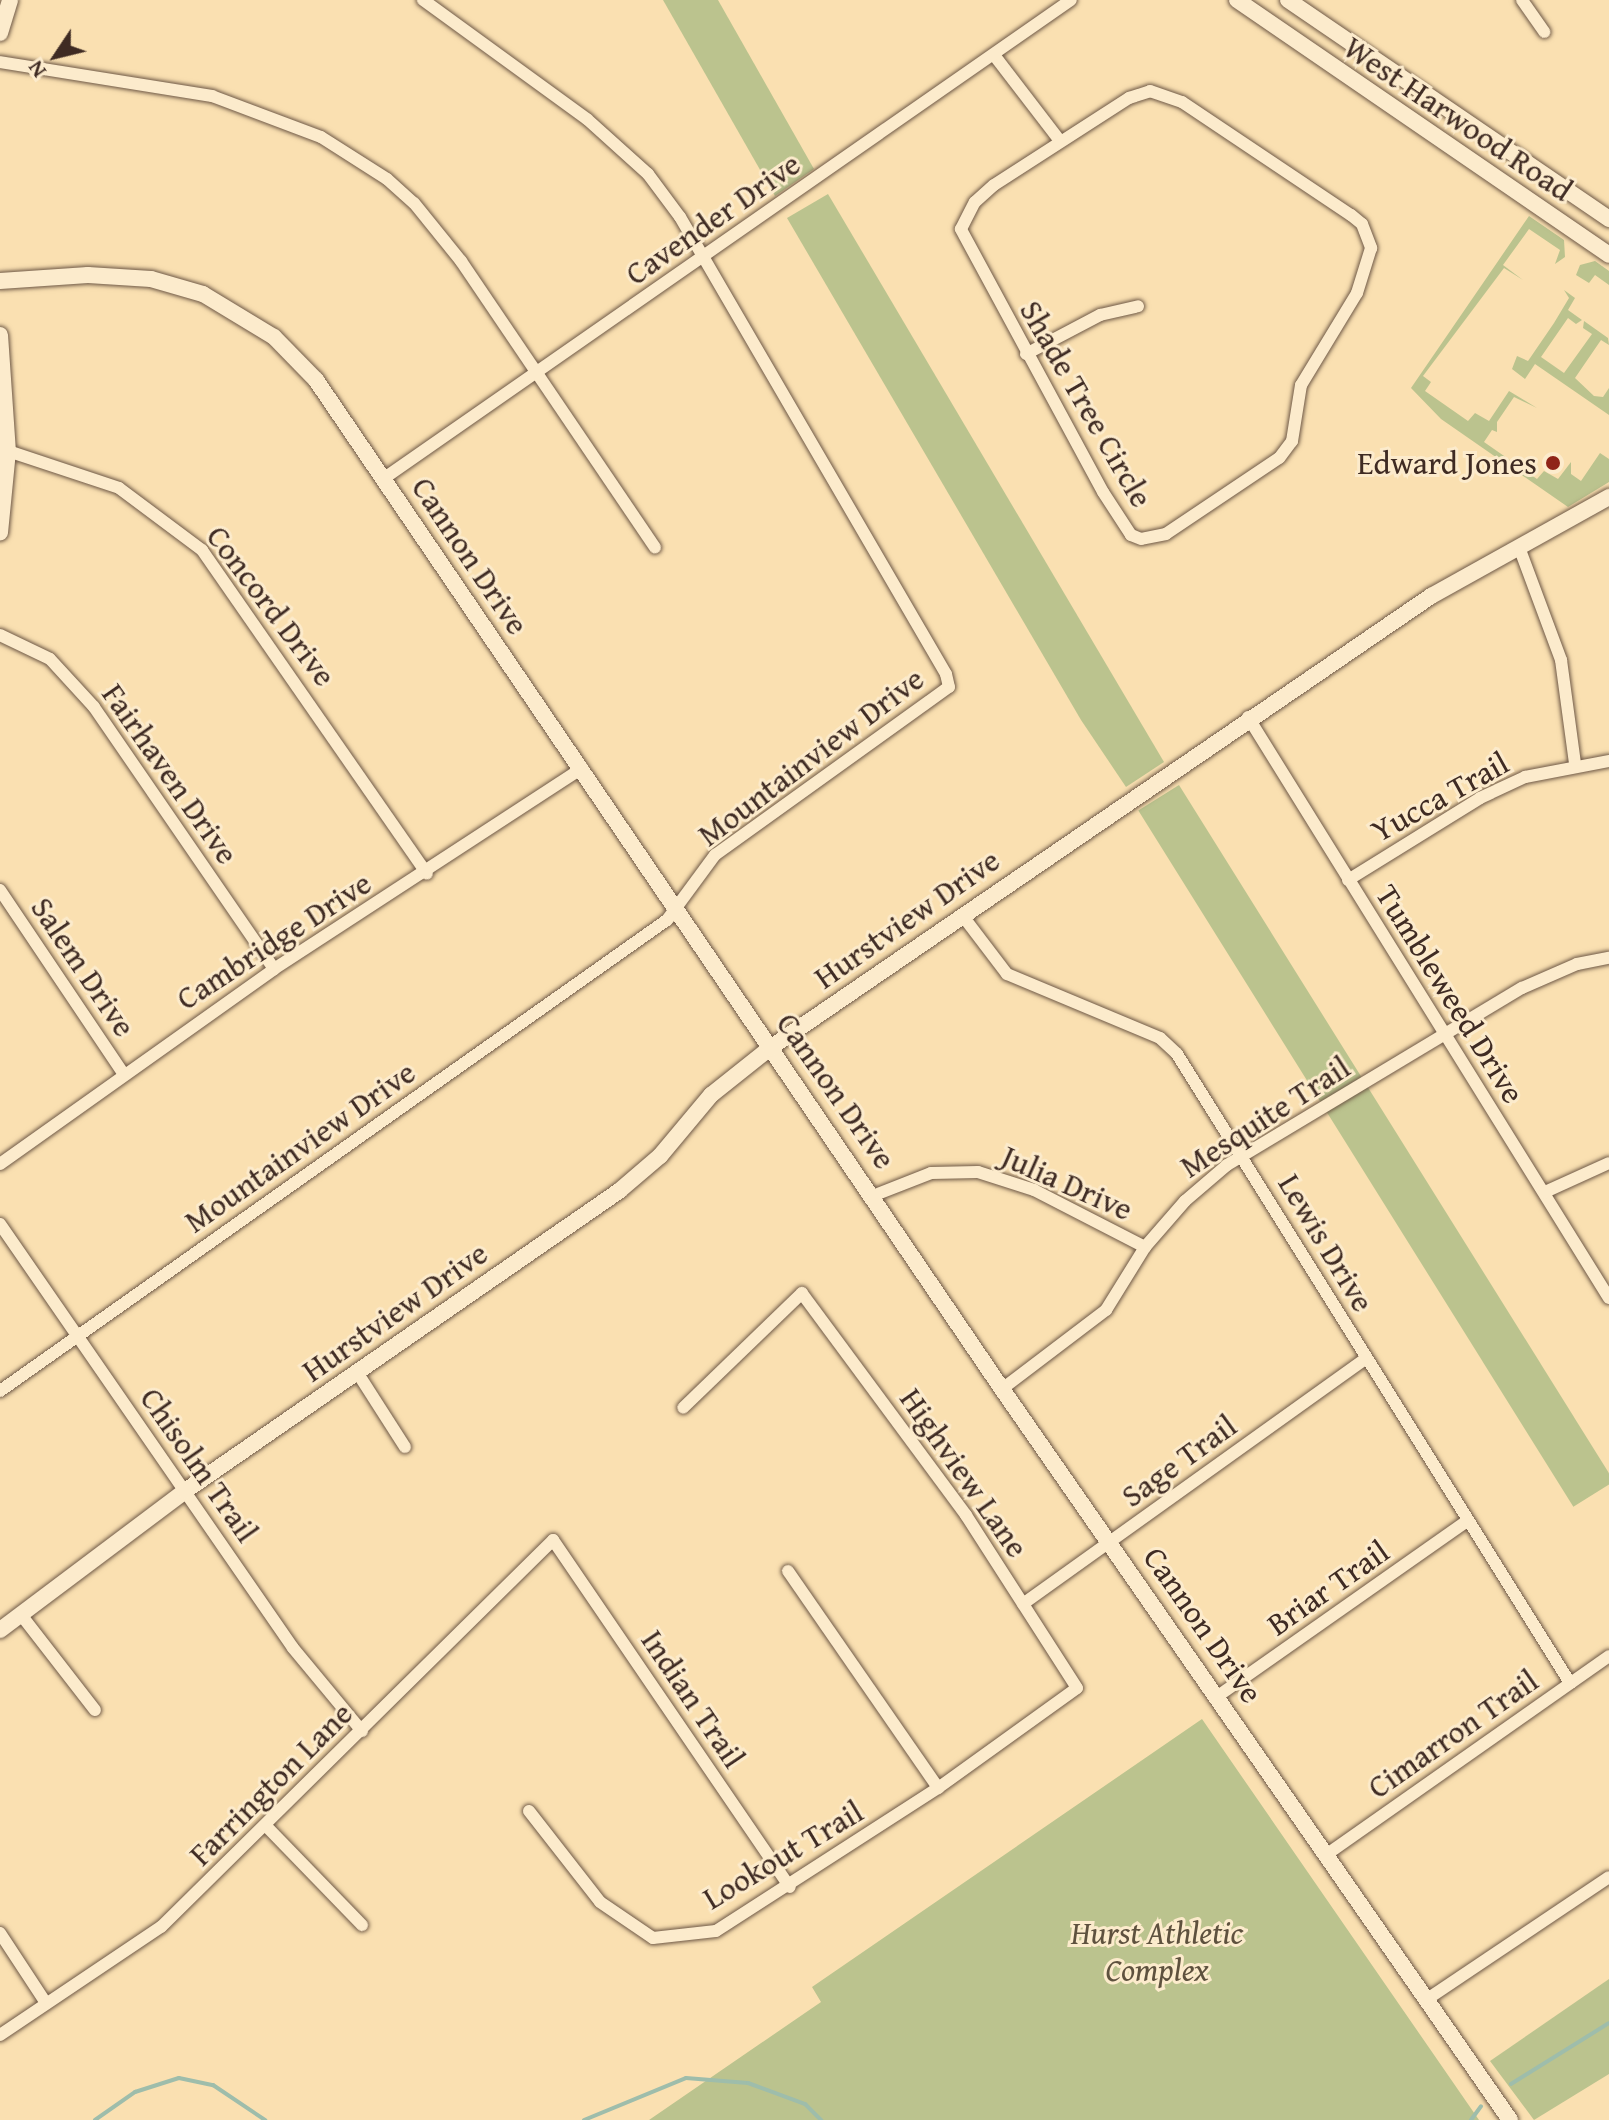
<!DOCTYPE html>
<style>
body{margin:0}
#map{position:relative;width:1609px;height:2120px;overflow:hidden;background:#fae0b1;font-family:"Gentium Book Plus",serif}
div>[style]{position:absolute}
.green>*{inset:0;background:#bbc38e;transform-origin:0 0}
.stream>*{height:4px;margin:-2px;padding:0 2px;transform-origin:2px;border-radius:2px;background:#9ebdab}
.roads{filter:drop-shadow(0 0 2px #6e5846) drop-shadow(0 0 2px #6e5846)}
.street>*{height:12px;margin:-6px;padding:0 6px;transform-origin:6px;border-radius:6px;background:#fcebcc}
.secondary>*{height:16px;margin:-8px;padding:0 8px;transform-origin:8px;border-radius:8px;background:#fcebcc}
.dots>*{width:22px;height:22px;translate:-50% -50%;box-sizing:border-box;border:4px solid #fcebcc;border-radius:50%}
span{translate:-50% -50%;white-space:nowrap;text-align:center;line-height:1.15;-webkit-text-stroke:6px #fcebcc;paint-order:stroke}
.street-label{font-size:32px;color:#3f2b23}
.poi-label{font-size:32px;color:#3f2b23}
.right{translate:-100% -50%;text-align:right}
.park-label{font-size:32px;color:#5e513e;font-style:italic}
.north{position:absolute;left:16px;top:16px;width:80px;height:80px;-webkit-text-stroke:6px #fcebcc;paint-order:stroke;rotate:235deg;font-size:22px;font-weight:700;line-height:32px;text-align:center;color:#3f2b23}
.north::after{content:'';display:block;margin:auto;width:28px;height:36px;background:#3f2b23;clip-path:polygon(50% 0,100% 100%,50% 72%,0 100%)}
</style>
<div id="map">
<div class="green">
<div style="clip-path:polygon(663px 0,718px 0,814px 169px,775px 196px)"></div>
<div style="clip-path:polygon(828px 194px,1164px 762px,1126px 787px,1081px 720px,787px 218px)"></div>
<div style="clip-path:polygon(1529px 216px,1564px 240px,1565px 257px,1555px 264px,1560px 250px,1529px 229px,1503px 265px,1523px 280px,1504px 268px,1423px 376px,1431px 382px,1425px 391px,1468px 421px,1475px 413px,1489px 421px,1509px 391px,1537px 408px,1514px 397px,1497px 422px,1497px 432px,1492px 430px,1484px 442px,1537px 479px,1544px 471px,1558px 479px,1571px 462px,1571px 474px,1581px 481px,1600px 453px,1609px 459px,1609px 482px,1568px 507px,1441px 419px,1411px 388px)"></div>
<div style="clip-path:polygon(1595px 261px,1609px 271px,1609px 285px,1595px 275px,1589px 283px,1576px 275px,1580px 265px)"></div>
<div style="clip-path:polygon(1564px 290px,1575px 298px,1568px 310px,1582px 320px,1576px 324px,1568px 318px,1541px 357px,1564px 373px,1592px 334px,1583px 328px,1584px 321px,1608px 338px,1609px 345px,1601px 340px,1575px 378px,1594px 396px,1603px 397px,1609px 388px,1609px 415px,1535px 364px,1525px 379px,1512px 369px,1517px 356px,1528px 361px,1554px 323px,1569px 298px)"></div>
<div style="left:1179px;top:785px;width:821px;height:48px;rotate:58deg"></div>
<div style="clip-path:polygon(1202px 1719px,1479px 2120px,649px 2120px,821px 2002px,812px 1987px)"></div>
<div style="clip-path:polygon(1609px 1979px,1609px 2074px,1534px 2120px,1490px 2061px)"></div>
</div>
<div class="stream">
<div style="left:1511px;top:2084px;width:115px;rotate:-31.9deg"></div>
<div style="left:95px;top:2120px;width:49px;rotate:-35deg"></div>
<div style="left:135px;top:2092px;width:46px;rotate:-17.7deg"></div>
<div style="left:179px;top:2078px;width:35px;rotate:12deg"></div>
<div style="left:213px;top:2085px;width:63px;rotate:33.9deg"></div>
<div style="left:584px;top:2120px;width:110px;rotate:-22.4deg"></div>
<div style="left:686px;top:2078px;width:62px;rotate:4.6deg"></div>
<div style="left:748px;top:2083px;width:61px;rotate:20.2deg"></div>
<div style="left:805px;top:2104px;width:23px;rotate:45deg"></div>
<div style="left:1471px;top:2120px;width:17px;rotate:-54deg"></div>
</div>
<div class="roads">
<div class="street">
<div style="left:1522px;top:0;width:39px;rotate:55deg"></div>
<div style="left:994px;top:55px;width:108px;rotate:52.5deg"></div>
<div style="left:0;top:62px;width:215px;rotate:9.1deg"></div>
<div style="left:212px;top:96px;width:116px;rotate:20.6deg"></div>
<div style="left:321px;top:137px;width:78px;rotate:32.5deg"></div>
<div style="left:387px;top:179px;width:36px;rotate:42deg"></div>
<div style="left:414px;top:203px;width:75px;rotate:51deg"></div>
<div style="left:461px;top:261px;width:346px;rotate:55.9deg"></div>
<div style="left:1150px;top:91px;width:34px;rotate:19deg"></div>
<div style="left:1182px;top:102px;width:203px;rotate:33.8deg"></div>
<div style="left:1351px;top:215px;width:14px;rotate:39deg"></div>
<div style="left:1362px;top:224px;width:26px;rotate:69deg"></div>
<div style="left:1371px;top:248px;width:47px;rotate:107.3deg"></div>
<div style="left:1357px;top:293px;width:108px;rotate:121.3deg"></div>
<div style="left:1301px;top:385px;width:57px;rotate:99.1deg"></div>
<div style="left:1292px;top:441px;width:21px;rotate:127deg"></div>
<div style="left:1279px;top:458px;width:136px;rotate:146.1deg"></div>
<div style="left:1166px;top:534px;width:25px;rotate:169deg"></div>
<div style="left:1141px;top:539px;width:11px;rotate:-158deg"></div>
<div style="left:1131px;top:535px;width:51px;rotate:-123.1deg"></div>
<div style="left:1103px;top:492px;width:299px;rotate:-118.4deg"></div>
<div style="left:961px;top:229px;width:30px;rotate:-63deg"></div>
<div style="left:975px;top:202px;width:25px;rotate:-42deg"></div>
<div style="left:994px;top:185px;width:161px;rotate:-32.8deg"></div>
<div style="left:1129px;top:98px;width:22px;rotate:-18deg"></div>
<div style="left:1026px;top:354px;width:84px;rotate:-27.8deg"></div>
<div style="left:1100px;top:315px;width:39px;rotate:-13deg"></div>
<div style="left:8px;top:451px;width:117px;rotate:18.4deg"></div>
<div style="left:119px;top:488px;width:104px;rotate:36.8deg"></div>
<div style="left:202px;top:550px;width:394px;rotate:55.2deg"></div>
<div style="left:383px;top:479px;width:838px;rotate:-34.85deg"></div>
<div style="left:1519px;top:547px;width:121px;rotate:69.6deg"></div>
<div style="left:1561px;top:660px;width:104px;rotate:82.3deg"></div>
<div style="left:0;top:635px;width:55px;rotate:25.6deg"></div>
<div style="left:50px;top:659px;width:65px;rotate:47.5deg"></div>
<div style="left:94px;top:707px;width:318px;rotate:55.5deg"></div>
<div style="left:1248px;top:717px;width:684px;rotate:58.15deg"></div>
<div style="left:1348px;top:880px;width:155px;rotate:-31.8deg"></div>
<div style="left:1480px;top:798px;width:50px;rotate:-25deg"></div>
<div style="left:1525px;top:777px;width:86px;rotate:-10.8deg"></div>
<div style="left:0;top:890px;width:220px;rotate:56.1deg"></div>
<div style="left:962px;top:915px;width:74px;rotate:52.7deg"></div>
<div style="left:1007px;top:974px;width:166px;rotate:22.7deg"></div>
<div style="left:1160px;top:1038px;width:23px;rotate:43deg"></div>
<div style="left:1177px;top:1054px;width:742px;rotate:58deg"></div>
<div style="left:0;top:1164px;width:336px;rotate:-35.4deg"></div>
<div style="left:274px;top:969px;width:368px;rotate:-33.1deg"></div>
<div style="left:1545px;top:1192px;width:70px;rotate:-24.4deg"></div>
<div style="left:875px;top:1195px;width:60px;rotate:-21.4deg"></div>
<div style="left:931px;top:1173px;width:47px;rotate:-1.2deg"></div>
<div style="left:978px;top:1172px;width:59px;rotate:17.8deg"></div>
<div style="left:1034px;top:1190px;width:125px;rotate:27.2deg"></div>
<div style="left:0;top:1224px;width:515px;rotate:55.35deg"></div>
<div style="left:293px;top:1648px;width:108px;rotate:50.3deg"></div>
<div style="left:357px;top:1372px;width:89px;rotate:57.4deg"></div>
<div style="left:1002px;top:1389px;width:131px;rotate:-37.2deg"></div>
<div style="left:1106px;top:1310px;width:74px;rotate:-58.2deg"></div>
<div style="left:1145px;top:1247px;width:61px;rotate:-49deg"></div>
<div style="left:1185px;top:1201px;width:55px;rotate:-40.6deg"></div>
<div style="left:1227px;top:1165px;width:344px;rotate:-31deg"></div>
<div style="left:1522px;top:988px;width:60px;rotate:-23.6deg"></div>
<div style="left:1577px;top:964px;width:33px;rotate:-11deg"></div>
<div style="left:0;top:1391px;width:817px;rotate:-35.23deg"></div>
<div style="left:667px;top:920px;width:81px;rotate:-53.6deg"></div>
<div style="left:715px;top:855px;width:288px;rotate:-35.7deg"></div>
<div style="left:949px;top:687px;width:13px;rotate:-103deg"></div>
<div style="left:946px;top:674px;width:529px;rotate:-120.2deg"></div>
<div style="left:680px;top:217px;width:54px;rotate:-126.7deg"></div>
<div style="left:648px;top:174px;width:82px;rotate:-138deg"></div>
<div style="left:587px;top:119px;width:203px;rotate:-144deg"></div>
<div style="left:788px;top:1571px;width:264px;rotate:55.3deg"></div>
<div style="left:1023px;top:1604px;width:421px;rotate:-35.6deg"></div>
<div style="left:22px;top:1616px;width:119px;rotate:52.2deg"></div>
<div style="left:1218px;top:1696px;width:304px;rotate:-35.1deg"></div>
<div style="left:529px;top:1811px;width:115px;rotate:52deg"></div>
<div style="left:600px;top:1902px;width:64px;rotate:34.2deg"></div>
<div style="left:653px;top:1938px;width:63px;rotate:-6.3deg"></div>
<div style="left:716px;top:1931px;width:264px;rotate:-32.8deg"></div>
<div style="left:938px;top:1788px;width:171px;rotate:-35.7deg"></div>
<div style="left:1077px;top:1688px;width:206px;rotate:-122.7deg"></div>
<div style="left:966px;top:1515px;width:276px;rotate:-126.5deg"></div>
<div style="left:802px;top:1293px;width:165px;rotate:136deg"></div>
<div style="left:266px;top:1826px;width:138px;rotate:45.9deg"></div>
<div style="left:1326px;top:1855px;width:346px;rotate:-35.1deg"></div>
<div style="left:0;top:1933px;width:84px;rotate:56.7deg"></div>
<div style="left:1426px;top:2000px;width:220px;rotate:-33.9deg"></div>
<div style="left:0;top:2035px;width:194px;rotate:-33.9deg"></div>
<div style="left:161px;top:1927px;width:551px;rotate:-44.63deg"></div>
<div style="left:553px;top:1540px;width:420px;rotate:55.7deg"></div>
</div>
<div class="secondary">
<div style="left:1237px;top:0;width:451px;rotate:34.4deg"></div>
<div style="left:1288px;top:0;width:389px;rotate:34.3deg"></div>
<div style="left:0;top:33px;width:34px;rotate:-73deg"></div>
<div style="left:0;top:281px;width:88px;rotate:-3.9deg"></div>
<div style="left:88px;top:275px;width:63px;rotate:3.6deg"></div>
<div style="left:151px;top:279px;width:54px;rotate:16.1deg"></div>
<div style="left:203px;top:294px;width:83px;rotate:31.2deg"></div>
<div style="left:274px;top:337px;width:60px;rotate:45.7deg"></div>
<div style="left:316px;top:380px;width:1220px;rotate:55.79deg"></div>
<div style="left:1002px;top:1389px;width:890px;rotate:55.2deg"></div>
<div style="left:0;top:335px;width:116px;rotate:86.1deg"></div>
<div style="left:8px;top:451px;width:82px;rotate:95.6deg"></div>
<div style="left:0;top:1630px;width:231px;rotate:-36.9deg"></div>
<div style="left:185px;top:1491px;width:528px;rotate:-34.65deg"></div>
<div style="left:619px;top:1191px;width:54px;rotate:-40.5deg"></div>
<div style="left:660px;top:1156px;width:80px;rotate:-50.1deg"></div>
<div style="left:711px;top:1095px;width:75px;rotate:-38.5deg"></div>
<div style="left:770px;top:1048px;width:801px;rotate:-34.36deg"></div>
<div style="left:1431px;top:596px;width:204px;rotate:-29.1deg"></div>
</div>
</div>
<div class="dots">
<div style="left:1553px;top:463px;background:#8f2418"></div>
</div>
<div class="street-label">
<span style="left:1458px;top:119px;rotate:34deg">West Harwood Road</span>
<span style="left:713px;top:219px;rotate:-35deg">Cavender Drive</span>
<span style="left:1086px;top:404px;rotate:60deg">Shade Tree Circle</span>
<span style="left:470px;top:556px;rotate:56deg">Cannon Drive</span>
<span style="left:271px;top:606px;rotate:53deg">Concord Drive</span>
<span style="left:811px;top:757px;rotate:-37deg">Mountainview Drive</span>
<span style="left:170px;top:774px;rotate:55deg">Fairhaven Drive</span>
<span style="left:1440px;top:797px;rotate:-29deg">Yucca Trail</span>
<span style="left:907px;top:919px;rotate:-35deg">Hurstview Drive</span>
<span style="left:274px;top:941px;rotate:-33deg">Cambridge Drive</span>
<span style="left:83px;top:967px;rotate:56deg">Salem Drive</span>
<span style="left:1450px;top:994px;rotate:58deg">Tumbleweed Drive</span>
<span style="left:836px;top:1091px;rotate:55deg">Cannon Drive</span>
<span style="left:1265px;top:1117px;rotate:-33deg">Mesquite Trail</span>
<span style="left:300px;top:1147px;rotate:-35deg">Mountainview Drive</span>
<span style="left:1067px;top:1183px;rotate:24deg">Julia Drive</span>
<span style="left:1326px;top:1243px;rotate:59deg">Lewis Drive</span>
<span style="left:395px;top:1312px;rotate:-35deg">Hurstview Drive</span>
<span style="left:1179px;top:1461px;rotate:-36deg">Sage Trail</span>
<span style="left:199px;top:1465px;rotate:55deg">Chisolm Trail</span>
<span style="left:964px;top:1473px;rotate:55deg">Highview Lane</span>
<span style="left:1328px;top:1588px;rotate:-35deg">Briar Trail</span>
<span style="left:1203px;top:1625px;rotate:55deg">Cannon Drive</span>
<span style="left:693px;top:1699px;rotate:56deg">Indian Trail</span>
<span style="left:1453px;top:1734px;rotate:-35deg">Cimarron Trail</span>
<span style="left:271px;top:1784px;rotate:-45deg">Farrington Lane</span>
<span style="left:783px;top:1855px;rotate:-31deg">Lookout Trail</span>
</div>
<div class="poi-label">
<span class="right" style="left:1537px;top:463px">Edward Jones</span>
</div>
<div class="park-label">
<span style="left:1157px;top:1952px">Hurst Athletic<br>Complex</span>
</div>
<div class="north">N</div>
</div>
